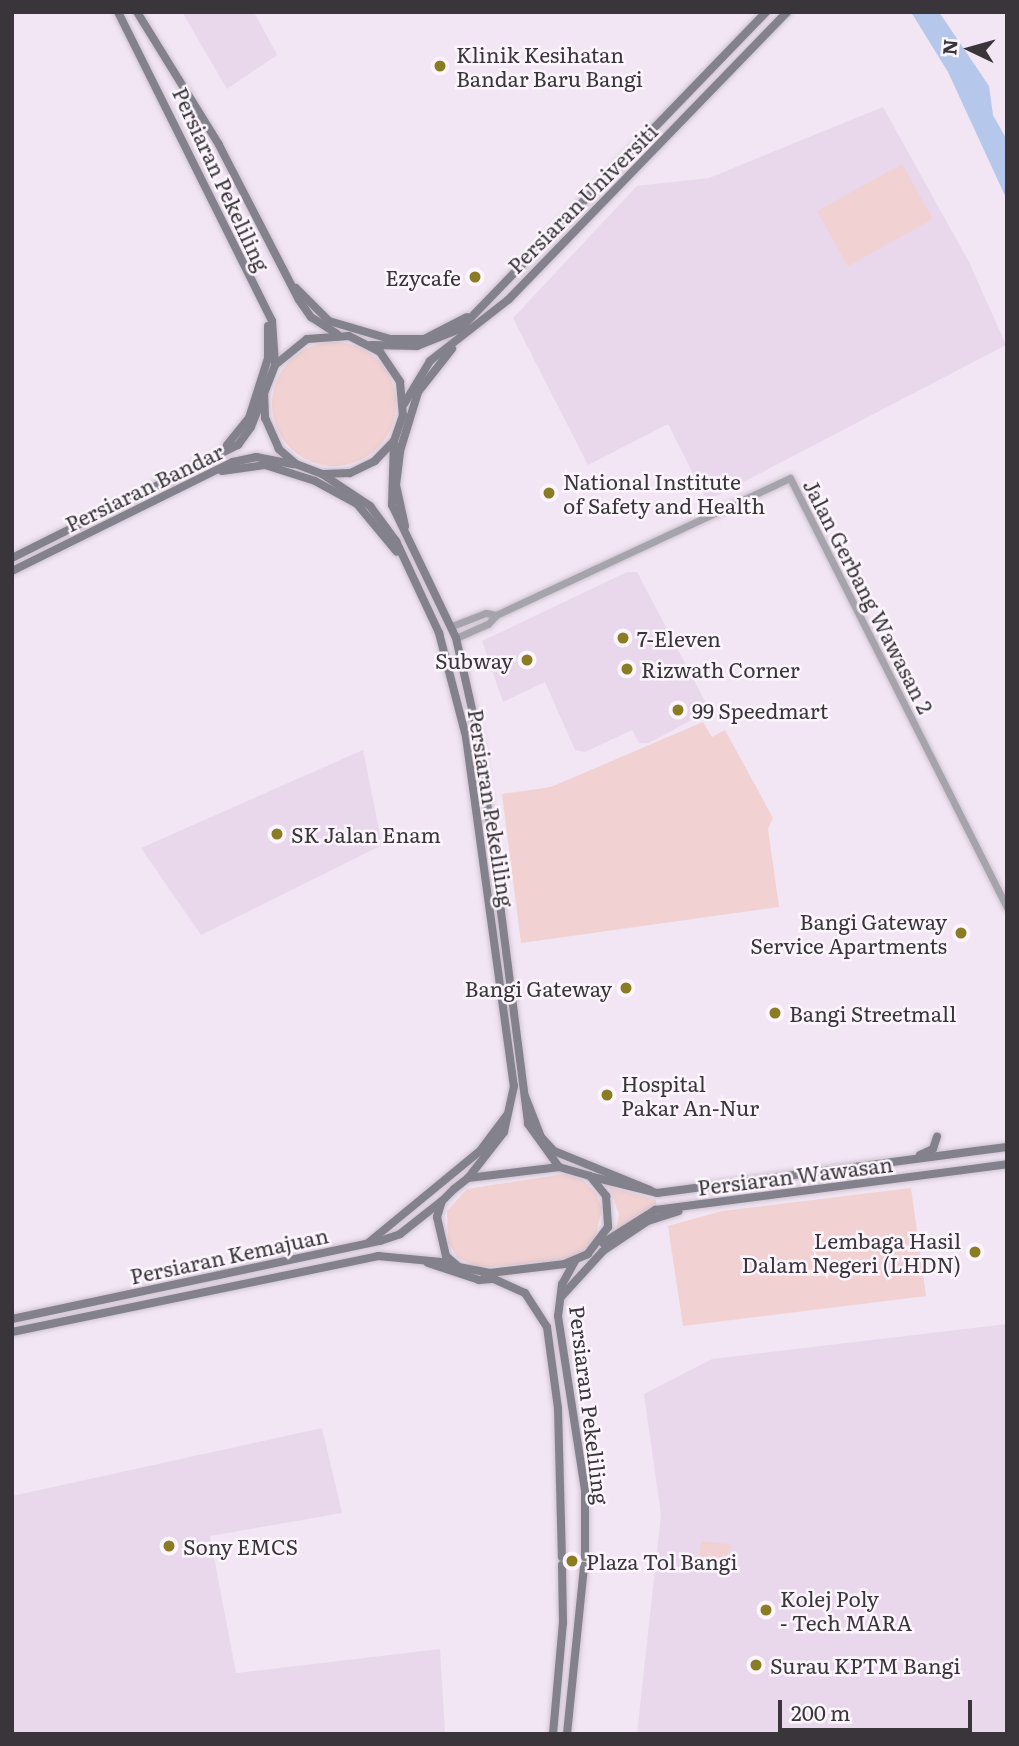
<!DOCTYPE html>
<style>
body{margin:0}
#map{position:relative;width:1019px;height:1746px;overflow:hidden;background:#f2e5f4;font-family:Literata,serif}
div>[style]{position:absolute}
.built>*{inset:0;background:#e9d8ec}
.green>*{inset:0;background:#f1d1d1;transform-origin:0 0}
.round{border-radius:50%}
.water>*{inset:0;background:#b6c7ec}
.roads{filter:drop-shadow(0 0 2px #cdc2cf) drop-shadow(0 0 2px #cdc2cf)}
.tertiary>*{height:7px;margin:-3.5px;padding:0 3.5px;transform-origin:3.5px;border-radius:3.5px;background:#a5a3ab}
.secondary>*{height:8px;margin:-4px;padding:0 4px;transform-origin:4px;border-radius:4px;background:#83818c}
.dots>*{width:19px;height:19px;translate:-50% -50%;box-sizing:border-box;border:4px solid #fdf5fe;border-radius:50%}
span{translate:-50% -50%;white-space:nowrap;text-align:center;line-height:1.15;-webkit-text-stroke:5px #fdf5fe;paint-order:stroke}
.poi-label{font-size:21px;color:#3a353b}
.left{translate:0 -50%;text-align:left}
.right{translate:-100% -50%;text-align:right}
.street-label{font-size:21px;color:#3a353b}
.frame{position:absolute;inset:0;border:14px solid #3a353b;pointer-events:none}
.north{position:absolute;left:935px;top:14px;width:70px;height:70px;-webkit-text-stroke:5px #fdf5fe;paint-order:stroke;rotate:275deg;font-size:19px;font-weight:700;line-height:28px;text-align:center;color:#3a353b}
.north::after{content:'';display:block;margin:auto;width:24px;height:32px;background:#3a353b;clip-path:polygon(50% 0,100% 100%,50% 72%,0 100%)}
.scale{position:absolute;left:778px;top:1700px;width:194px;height:32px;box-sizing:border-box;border:4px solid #3a353b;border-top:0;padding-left:9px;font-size:21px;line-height:24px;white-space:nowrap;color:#3a353b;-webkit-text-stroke:5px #fdf5fe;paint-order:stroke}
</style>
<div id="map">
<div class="built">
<div style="clip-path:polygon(182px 12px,254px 12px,277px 55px,227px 89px)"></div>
<div style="clip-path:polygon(883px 107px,969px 262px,1006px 345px,707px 501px,668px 424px,588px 465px,513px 318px,637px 186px,709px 178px)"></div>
<div style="clip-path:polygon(627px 572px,637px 572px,706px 703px,701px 715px,649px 743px,639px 743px,632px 730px,585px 752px,575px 750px,545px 682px,503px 702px,482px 641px)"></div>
<div style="clip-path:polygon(363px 750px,382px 845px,201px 935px,141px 848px)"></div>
<div style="clip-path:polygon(1007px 1324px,1007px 1734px,637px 1734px,661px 1515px,644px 1394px,712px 1359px)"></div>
<div style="clip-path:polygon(322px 1428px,342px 1513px,210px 1536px,236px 1673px,440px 1649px,445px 1734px,12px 1734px,12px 1496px)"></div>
</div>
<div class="green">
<div style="left:902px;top:164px;width:63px;height:97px;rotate:61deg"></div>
<div class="round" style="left:272px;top:342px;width:124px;height:124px"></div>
<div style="clip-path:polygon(703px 722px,712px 737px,725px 730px,773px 818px,768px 829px,779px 907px,521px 943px,502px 794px,551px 787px)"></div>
<div style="clip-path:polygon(564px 1174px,583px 1180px,596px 1193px,602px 1208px,594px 1243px,582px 1253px,570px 1259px,480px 1268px,458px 1258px,448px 1243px,447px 1211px,467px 1189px)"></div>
<div style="clip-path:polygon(609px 1187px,656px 1200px,656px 1205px,615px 1235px,619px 1214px)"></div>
<div style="clip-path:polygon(911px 1188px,926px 1296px,683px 1326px,668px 1226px,722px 1211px)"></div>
<div style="left:701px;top:1541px;width:30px;height:28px;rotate:6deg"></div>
</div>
<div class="water">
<div style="clip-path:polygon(911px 12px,939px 12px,989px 86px,993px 115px,1007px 140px,1007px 200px,948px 72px)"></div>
</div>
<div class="roads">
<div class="tertiary">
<div style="left:452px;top:626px;width:36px;rotate:-21deg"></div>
<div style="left:486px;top:613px;width:10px;rotate:11deg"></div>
<div style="left:456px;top:638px;width:35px;rotate:-24deg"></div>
<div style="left:488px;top:624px;width:12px;rotate:-48deg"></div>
<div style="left:496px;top:615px;width:324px;rotate:-25deg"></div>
<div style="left:790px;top:478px;width:481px;rotate:63.2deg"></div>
</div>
<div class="secondary">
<div style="left:118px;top:12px;width:345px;rotate:63.5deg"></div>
<div style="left:272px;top:321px;width:43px;rotate:86deg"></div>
<div style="left:137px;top:12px;width:156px;rotate:58.3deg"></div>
<div style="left:219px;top:145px;width:174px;rotate:62.7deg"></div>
<div style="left:299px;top:300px;width:21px;rotate:55deg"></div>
<div style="left:311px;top:317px;width:31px;rotate:33deg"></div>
<div style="left:296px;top:288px;width:47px;rotate:45deg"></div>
<div style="left:329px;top:321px;width:64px;rotate:16.4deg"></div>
<div style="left:390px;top:339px;width:34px"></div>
<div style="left:424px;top:339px;width:48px;rotate:-27.1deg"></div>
<div style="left:371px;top:345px;width:46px;rotate:1.2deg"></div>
<div style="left:417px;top:346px;width:46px;rotate:-21.6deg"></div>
<div style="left:460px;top:329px;width:441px;rotate:-46deg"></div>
<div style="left:404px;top:404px;width:50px;rotate:-58.8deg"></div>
<div style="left:430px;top:361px;width:100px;rotate:-38.1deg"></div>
<div style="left:509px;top:299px;width:400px;rotate:-45.9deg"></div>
<div style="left:394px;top:441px;width:64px;rotate:91.8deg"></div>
<div style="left:392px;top:505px;width:148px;rotate:64.3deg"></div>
<div style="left:456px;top:638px;width:105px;rotate:77.3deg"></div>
<div style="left:479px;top:740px;width:387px;rotate:82.7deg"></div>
<div style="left:528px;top:1124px;width:53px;rotate:54.2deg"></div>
<div style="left:227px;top:445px;width:35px;rotate:-51deg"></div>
<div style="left:249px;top:418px;width:63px;rotate:-72.4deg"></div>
<div style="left:268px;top:358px;width:32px;rotate:-90deg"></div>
<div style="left:222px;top:471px;width:43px;rotate:-7.9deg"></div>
<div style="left:265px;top:465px;width:52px;rotate:17.7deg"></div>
<div style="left:315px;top:481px;width:48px;rotate:28.7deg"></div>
<div style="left:357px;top:504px;width:62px;rotate:50.2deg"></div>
<div style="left:322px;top:474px;width:58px;rotate:33.7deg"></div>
<div style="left:370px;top:506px;width:44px;rotate:53.4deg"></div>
<div style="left:396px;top:541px;width:102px;rotate:64.9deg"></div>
<div style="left:439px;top:633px;width:107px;rotate:75.4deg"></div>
<div style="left:466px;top:737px;width:352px;rotate:82.2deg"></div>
<div style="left:514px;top:1086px;width:47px;rotate:102.3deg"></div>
<div style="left:504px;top:1132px;width:58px;rotate:128deg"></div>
<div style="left:405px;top:526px;width:42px;rotate:-102.4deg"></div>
<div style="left:396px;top:485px;width:34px;rotate:-83deg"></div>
<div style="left:400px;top:451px;width:62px;rotate:-73deg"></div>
<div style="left:418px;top:392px;width:55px;rotate:-51.7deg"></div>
<div style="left:12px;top:558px;width:253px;rotate:-26.6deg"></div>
<div style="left:238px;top:445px;width:22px;rotate:-54deg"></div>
<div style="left:251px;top:427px;width:66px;rotate:-68.8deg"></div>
<div style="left:275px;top:365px;width:41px;rotate:-39.1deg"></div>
<div style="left:307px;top:339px;width:42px;rotate:-4.1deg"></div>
<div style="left:349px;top:336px;width:35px;rotate:27deg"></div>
<div style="left:380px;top:352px;width:36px;rotate:56deg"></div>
<div style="left:400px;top:382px;width:33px;rotate:85deg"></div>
<div style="left:403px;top:415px;width:28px;rotate:109deg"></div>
<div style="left:394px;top:441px;width:28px;rotate:134deg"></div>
<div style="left:375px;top:461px;width:28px;rotate:154deg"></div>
<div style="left:350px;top:473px;width:28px;rotate:178deg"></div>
<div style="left:322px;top:474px;width:28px;rotate:-159deg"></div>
<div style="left:296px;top:464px;width:23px;rotate:-139deg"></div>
<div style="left:279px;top:449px;width:34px;rotate:-114deg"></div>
<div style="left:265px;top:418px;width:23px;rotate:-92deg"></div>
<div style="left:12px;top:571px;width:246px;rotate:-26.3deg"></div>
<div style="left:233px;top:462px;width:24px;rotate:-12deg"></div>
<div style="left:256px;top:457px;width:38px;rotate:11deg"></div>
<div style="left:525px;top:1096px;width:44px;rotate:68.7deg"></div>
<div style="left:541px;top:1137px;width:19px;rotate:47deg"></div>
<div style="left:554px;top:1151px;width:104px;rotate:22.1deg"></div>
<div style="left:920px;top:1155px;width:14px;rotate:-25deg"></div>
<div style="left:933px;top:1149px;width:13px;rotate:-72deg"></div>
<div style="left:559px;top:1167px;width:32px;rotate:16deg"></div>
<div style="left:590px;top:1176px;width:26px;rotate:51deg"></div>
<div style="left:606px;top:1196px;width:31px;rotate:86deg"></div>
<div style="left:608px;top:1227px;width:34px;rotate:127deg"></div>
<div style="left:588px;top:1254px;width:25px;rotate:157deg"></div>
<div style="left:565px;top:1264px;width:76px;rotate:173.2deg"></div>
<div style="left:490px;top:1273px;width:32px;rotate:-169deg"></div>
<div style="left:459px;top:1267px;width:17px;rotate:-140deg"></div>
<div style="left:446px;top:1256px;width:40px;rotate:-103deg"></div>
<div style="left:437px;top:1217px;width:17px;rotate:-73deg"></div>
<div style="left:442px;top:1201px;width:17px;rotate:-45deg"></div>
<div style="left:454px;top:1189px;width:18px;rotate:-38deg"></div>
<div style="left:468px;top:1178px;width:92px;rotate:-6.9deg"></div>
<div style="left:593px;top:1177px;width:66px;rotate:14deg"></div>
<div style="left:657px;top:1193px;width:353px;rotate:-7.5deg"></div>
<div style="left:368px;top:1243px;width:145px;rotate:-39.4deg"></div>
<div style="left:480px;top:1151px;width:45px;rotate:-53.1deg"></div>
<div style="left:603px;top:1243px;width:62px;rotate:-32.4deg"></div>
<div style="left:655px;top:1210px;width:355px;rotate:-7.4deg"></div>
<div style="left:575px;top:1261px;width:26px;rotate:119deg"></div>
<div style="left:562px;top:1284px;width:32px;rotate:97deg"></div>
<div style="left:558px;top:1316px;width:176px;rotate:81.2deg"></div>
<div style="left:585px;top:1490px;width:67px;rotate:90deg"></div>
<div style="left:428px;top:1263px;width:54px;rotate:18.4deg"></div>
<div style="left:479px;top:1280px;width:14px;rotate:-4deg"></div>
<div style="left:485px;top:1275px;width:44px;rotate:24.2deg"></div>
<div style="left:525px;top:1293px;width:40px;rotate:57.1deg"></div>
<div style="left:547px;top:1327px;width:82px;rotate:82.3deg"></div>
<div style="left:558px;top:1408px;width:149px;rotate:88.5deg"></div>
<div style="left:561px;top:1297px;width:62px;rotate:-47.6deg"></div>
<div style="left:603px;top:1251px;width:54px;rotate:-33.7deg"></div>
<div style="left:648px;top:1221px;width:32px;rotate:-18deg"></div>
<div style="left:12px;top:1319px;width:376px;rotate:-12deg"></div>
<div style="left:380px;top:1241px;width:21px;rotate:-19deg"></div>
<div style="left:400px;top:1234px;width:53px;rotate:-38.2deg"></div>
<div style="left:12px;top:1332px;width:374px;rotate:-11.7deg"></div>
<div style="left:378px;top:1256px;width:74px;rotate:5.4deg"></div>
<div style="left:553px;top:1734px;width:111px;rotate:-84.9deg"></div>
<div style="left:563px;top:1623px;width:58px;rotate:-91deg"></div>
<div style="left:567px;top:1734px;width:169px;rotate:-84.2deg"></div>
</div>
</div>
<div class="dots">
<div style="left:440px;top:66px;background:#8a7c22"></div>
<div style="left:475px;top:277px;background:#8a7c22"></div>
<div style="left:549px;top:493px;background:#8a7c22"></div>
<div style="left:623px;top:638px;background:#8a7c22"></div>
<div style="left:527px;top:660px;background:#8a7c22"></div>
<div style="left:627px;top:669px;background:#8a7c22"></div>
<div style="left:678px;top:710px;background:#8a7c22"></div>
<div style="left:277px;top:834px;background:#8a7c22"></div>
<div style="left:961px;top:933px;background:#8a7c22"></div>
<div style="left:626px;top:988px;background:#8a7c22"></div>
<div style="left:775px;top:1013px;background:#8a7c22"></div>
<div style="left:607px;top:1095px;background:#8a7c22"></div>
<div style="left:975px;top:1252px;background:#8a7c22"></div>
<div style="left:169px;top:1546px;background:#8a7c22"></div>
<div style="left:572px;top:1561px;background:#8a7c22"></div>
<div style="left:766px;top:1610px;background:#8a7c22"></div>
<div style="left:756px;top:1665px;background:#8a7c22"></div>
</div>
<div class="poi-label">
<span class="left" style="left:456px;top:66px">Klinik Kesihatan<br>Bandar Baru Bangi</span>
<span class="right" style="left:461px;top:277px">Ezycafe</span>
<span class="left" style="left:563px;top:493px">National Institute<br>of Safety and Health</span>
<span class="left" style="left:637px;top:638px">7-Eleven</span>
<span class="right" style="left:513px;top:660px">Subway</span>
<span class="left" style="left:641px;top:669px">Rizwath Corner</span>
<span class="left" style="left:692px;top:710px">99 Speedmart</span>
<span class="left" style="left:291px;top:834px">SK Jalan Enam</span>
<span class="right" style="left:947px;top:933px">Bangi Gateway<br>Service Apartments</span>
<span class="right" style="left:612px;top:988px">Bangi Gateway</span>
<span class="left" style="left:789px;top:1013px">Bangi Streetmall</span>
<span class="left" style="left:621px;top:1095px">Hospital<br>Pakar An-Nur</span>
<span class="right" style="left:961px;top:1252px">Lembaga Hasil<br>Dalam Negeri (LHDN)</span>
<span class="left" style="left:183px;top:1546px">Sony EMCS</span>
<span class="left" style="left:586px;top:1561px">Plaza Tol Bangi</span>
<span class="left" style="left:780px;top:1610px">Kolej Poly<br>- Tech MARA</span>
<span class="left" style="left:770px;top:1665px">Surau KPTM Bangi</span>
</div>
<div class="street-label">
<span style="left:222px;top:179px;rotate:65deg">Persiaran Pekeliling</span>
<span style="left:582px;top:198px;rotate:-45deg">Persiaran Universiti</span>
<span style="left:144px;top:487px;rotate:-26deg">Persiaran Bandar</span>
<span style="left:869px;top:596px;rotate:63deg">Jalan Gerbang Wawasan 2</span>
<span style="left:492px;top:808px;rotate:81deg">Persiaran Pekeliling</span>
<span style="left:795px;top:1175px;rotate:-7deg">Persiaran Wawasan</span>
<span style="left:229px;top:1255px;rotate:-12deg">Persiaran Kemajuan</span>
<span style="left:590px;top:1405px;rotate:83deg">Persiaran Pekeliling</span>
</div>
<div class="frame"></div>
<div class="north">N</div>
<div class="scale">200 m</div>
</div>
